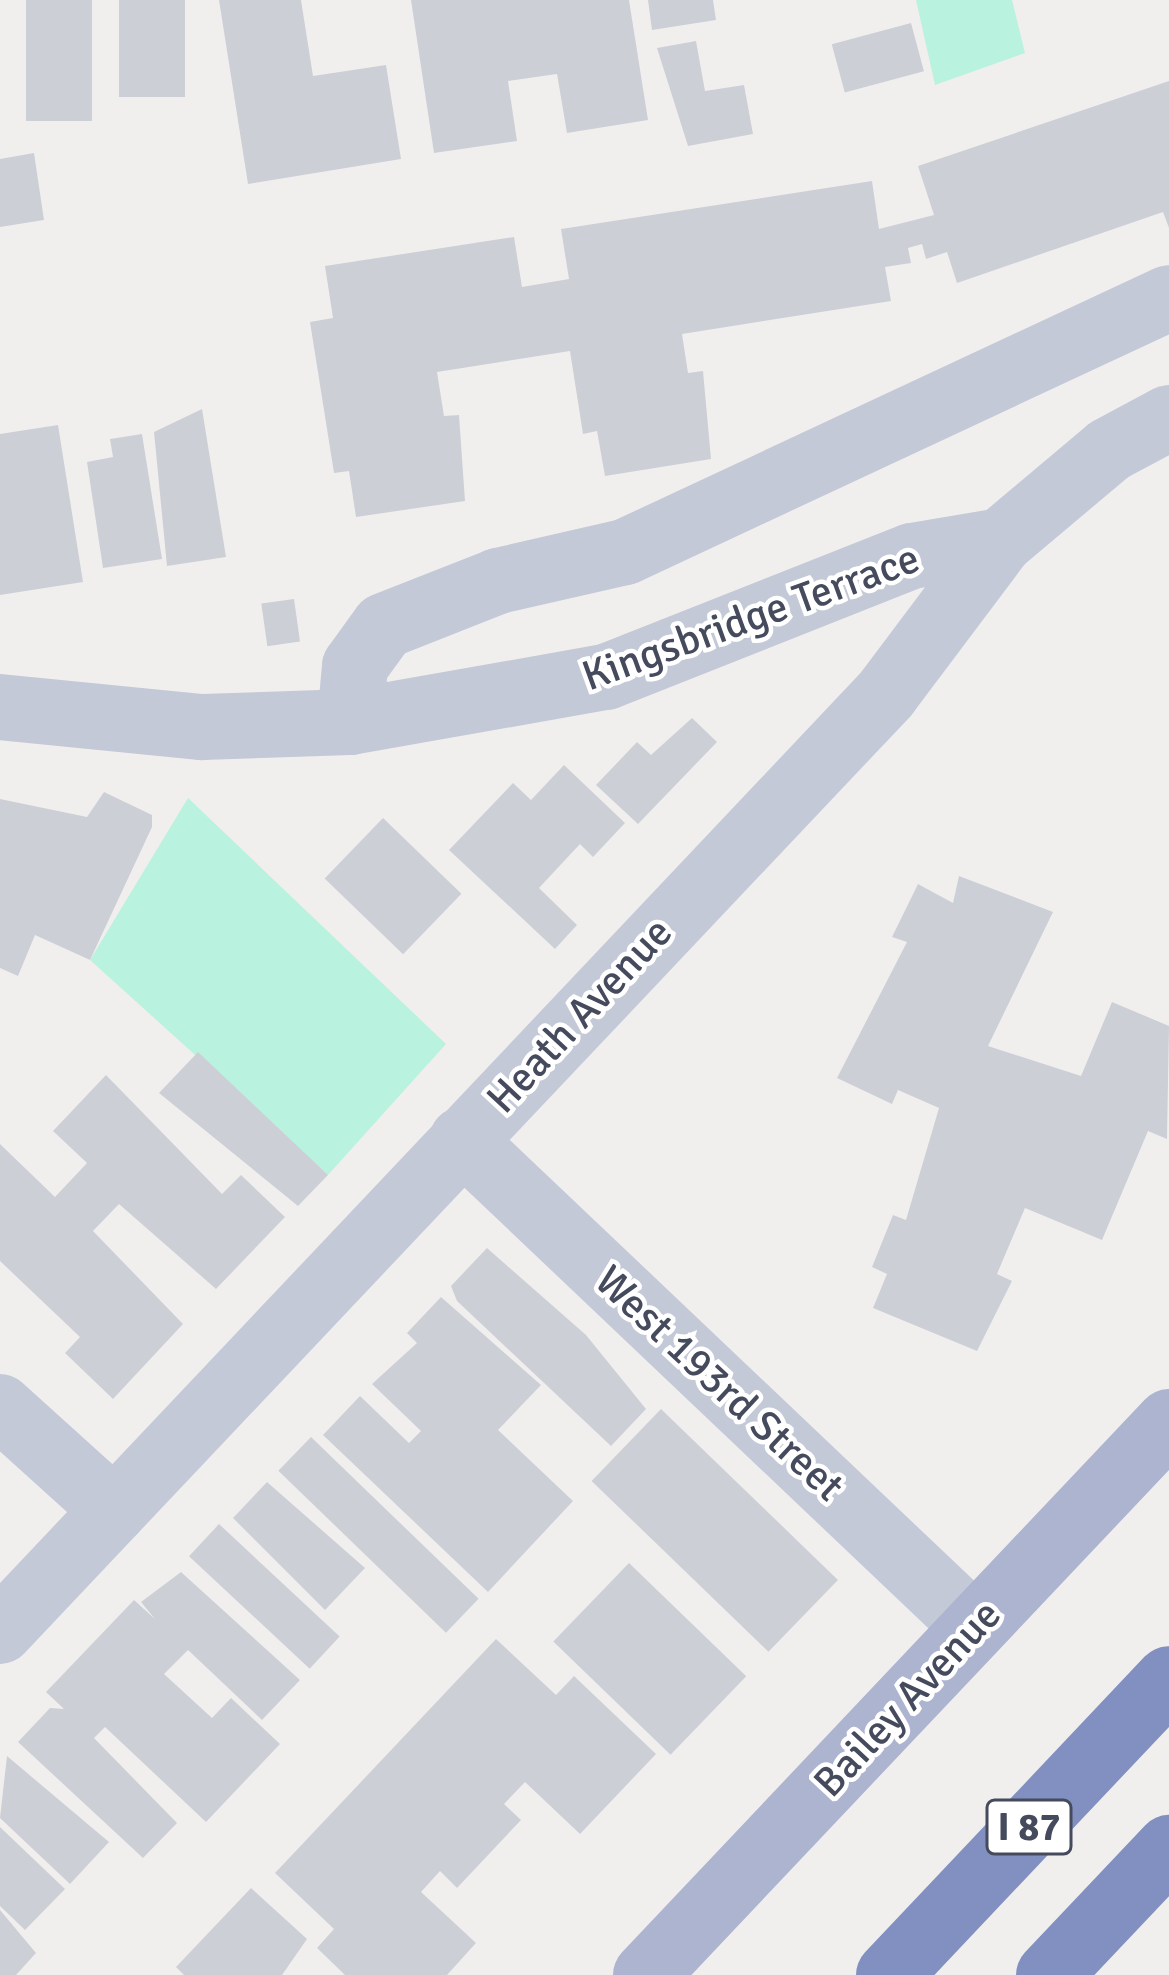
<!DOCTYPE html>
<style>
body{margin:0}
#map{position:relative;width:1169px;height:1975px;overflow:hidden;background:#f1efee;font-family:Signika,sans-serif}
div>[style]{position:absolute}
.green>*{inset:0;background:#b9f2de}
.building>*{inset:0;background:#cdcfd7;transform-origin:0 0}
.minor>*{height:66px;margin:-33px;padding:0 33px;transform-origin:33px;border-radius:33px;background:#c4c9d7}
.major>*{height:66px;margin:-33px;padding:0 33px;transform-origin:33px;border-radius:33px;background:#acb4d0}
.highway>*{height:66px;margin:-33px;padding:0 33px;transform-origin:33px;border-radius:33px;background:#8290c1}
span{translate:-50% -50%;white-space:nowrap;text-align:center;line-height:1.15;-webkit-text-stroke:9px #fff;paint-order:stroke}
.shield-label span{padding:3px 9px;background:#fff;border:3px solid;border-radius:9px;-webkit-text-stroke-width:0}
.shield-label{font-size:39px;color:#454b5d;font-weight:700}
.street-label{font-size:42px;color:#454b5d}
</style>
<div id="map">
<div class="green">
<div style="clip-path:polygon(916px 0,1012px 0,1025px 53px,935px 85px)"></div>
<div style="clip-path:polygon(188px 798px,446px 1044px,328px 1175px,90px 960px)"></div>
</div>
<div class="building">
<div style="left:26px;top:0;width:66px;height:121px"></div>
<div style="left:119px;top:0;width:66px;height:97px"></div>
<div style="clip-path:polygon(219px 0,301px 0,313px 76px,386px 65px,401px 159px,248px 184px)"></div>
<div style="clip-path:polygon(411px 0,629px 0,648px 120px,567px 133px,557px 74px,508px 81px,517px 141px,434px 153px)"></div>
<div style="clip-path:polygon(648px 0,713px 0,716px 20px,652px 30px)"></div>
<div style="left:911px;top:23px;width:50px;height:82px;rotate:75deg"></div>
<div style="clip-path:polygon(696px 41px,705px 91px,744px 85px,753px 134px,688px 146px,657px 48px)"></div>
<div style="clip-path:polygon(1169px 81px,1169px 228px,1163px 212px,957px 283px,947px 252px,926px 259px,922px 244px,908px 248px,911px 263px,885px 267px,891px 301px,682px 334px,688px 373px,703px 371px,711px 459px,605px 476px,597px 431px,583px 434px,570px 351px,437px 372px,444px 416px,459px 415px,465px 501px,356px 517px,349px 471px,334px 473px,310px 322px,333px 318px,325px 266px,514px 237px,522px 287px,569px 279px,561px 229px,872px 181px,879px 229px,934px 215px,918px 166px)"></div>
<div style="clip-path:polygon(34px 153px,44px 220px,0 227px,0 159px)"></div>
<div style="clip-path:polygon(202px 409px,226px 557px,167px 566px,154px 432px)"></div>
<div style="clip-path:polygon(58px 425px,83px 582px,0 595px,0 434px)"></div>
<div style="clip-path:polygon(142px 434px,162px 559px,103px 568px,87px 462px,113px 457px,110px 439px)"></div>
<div style="left:294px;top:599px;width:43px;height:33px;rotate:82deg"></div>
<div style="clip-path:polygon(692px 718px,717px 742px,638px 824px,596px 785px,637px 742px,651px 755px)"></div>
<div style="clip-path:polygon(564px 765px,625px 823px,593px 857px,580px 844px,539px 888px,577px 925px,555px 949px,449px 850px,513px 783px,531px 800px)"></div>
<div style="clip-path:polygon(104px 792px,152px 815px,152px 827px,90px 960px,35px 935px,18px 976px,0 968px,0 799px,87px 817px)"></div>
<div style="left:383px;top:818px;width:109px;height:84px;rotate:44deg"></div>
<div style="clip-path:polygon(959px 876px,1053px 912px,988px 1046px,1081px 1076px,1112px 1002px,1169px 1026px,1167px 1139px,1148px 1131px,1102px 1240px,1025px 1208px,997px 1274px,1012px 1281px,977px 1351px,873px 1308px,887px 1274px,872px 1267px,893px 1215px,906px 1220px,939px 1108px,898px 1090px,892px 1104px,837px 1078px,907px 942px,892px 937px,918px 884px,953px 903px)"></div>
<div style="clip-path:polygon(198px 1052px,328px 1175px,298px 1206px,159px 1093px)"></div>
<div style="clip-path:polygon(106px 1075px,222px 1194px,241px 1175px,285px 1217px,216px 1289px,119px 1204px,93px 1231px,183px 1324px,113px 1399px,65px 1353px,80px 1337px,0 1261px,0 1144px,55px 1197px,87px 1163px,53px 1131px)"></div>
<div style="clip-path:polygon(487px 1248px,586px 1335px,646px 1409px,611px 1446px,457px 1301px,451px 1286px)"></div>
<div style="clip-path:polygon(441px 1297px,541px 1385px,498px 1430px,573px 1501px,488px 1592px,323px 1435px,360px 1396px,409px 1443px,421px 1431px,372px 1384px,417px 1343px,407px 1333px)"></div>
<div style="left:661px;top:1409px;width:246px;height:100px;rotate:44deg"></div>
<div style="left:311px;top:1437px;width:233px;height:47px;rotate:44deg"></div>
<div style="clip-path:polygon(267px 1482px,365px 1568px,325px 1610px,233px 1518px)"></div>
<div style="left:219px;top:1524px;width:165px;height:44px;rotate:43deg"></div>
<div style="left:629px;top:1563px;width:163px;height:109px;rotate:44deg"></div>
<div style="clip-path:polygon(181px 1572px,300px 1680px,262px 1720px,188px 1650px,164px 1674px,212px 1718px,231px 1698px,280px 1744px,206px 1822px,105px 1727px,94px 1738px,177px 1823px,143px 1858px,18px 1742px,50px 1708px,64px 1709px,46px 1692px,134px 1600px,155px 1619px,141px 1602px)"></div>
<div style="clip-path:polygon(496px 1639px,556px 1695px,574px 1676px,656px 1754px,580px 1834px,525px 1782px,504px 1804px,521px 1820px,457px 1888px,440px 1871px,421px 1892px,476px 1943px,447px 1975px,345px 1975px,317px 1948px,334px 1929px,275px 1873px)"></div>
<div style="clip-path:polygon(7px 1756px,109px 1842px,70px 1884px,0 1818px)"></div>
<div style="clip-path:polygon(0 1827px,65px 1889px,25px 1930px,0 1906px)"></div>
<div style="clip-path:polygon(251px 1888px,307px 1939px,282px 1975px,184px 1975px,176px 1967px)"></div>
<div style="clip-path:polygon(0 1910px,36px 1953px,16px 1975px,0 1975px)"></div>
</div>
<div class="minor">
<div style="left:0;top:707px;width:203px;rotate:5.7deg"></div>
<div style="left:202px;top:727px;width:148px;rotate:-1.9deg"></div>
<div style="left:350px;top:722px;width:260px;rotate:-10deg"></div>
<div style="left:606px;top:677px;width:329px;rotate:-21.6deg"></div>
<div style="left:912px;top:556px;width:90px;rotate:-9.6deg"></div>
<div style="left:350px;top:722px;width:56px;rotate:-84.9deg"></div>
<div style="left:355px;top:666px;width:49px;rotate:-54.1deg"></div>
<div style="left:384px;top:626px;width:123px;rotate:-21.5deg"></div>
<div style="left:498px;top:581px;width:130px;rotate:-12.9deg"></div>
<div style="left:625px;top:552px;width:600px;rotate:-25.03deg"></div>
<div style="left:462px;top:1140px;width:707px;rotate:43.51deg"></div>
<div style="left:0;top:1407px;width:154px;rotate:42.1deg"></div>
<div style="left:0;top:1631px;width:1290px;rotate:-46.6deg"></div>
<div style="left:886px;top:694px;width:191px;rotate:-53.1deg"></div>
<div style="left:1001px;top:541px;width:141px;rotate:-40.1deg"></div>
<div style="left:1109px;top:450px;width:68px;rotate:-28.1deg"></div>
</div>
<div class="major">
<div style="left:646px;top:1975px;width:761px;rotate:-46.6deg"></div>
</div>
<div class="highway">
<div style="left:889px;top:1975px;width:407px;rotate:-46.6deg"></div>
<div style="left:1049px;top:1975px;width:175px;rotate:-46.6deg"></div>
</div>
<div class="shield-label">
<span style="left:1029px;top:1827px">I 87</span>
</div>
<div class="street-label">
<span style="left:751px;top:618px;rotate:-20deg">Kingsbridge Terrace</span>
<span style="left:580px;top:1016px;rotate:-47deg">Heath Avenue</span>
<span style="left:719px;top:1384px;rotate:43deg">West 193rd Street</span>
<span style="left:908px;top:1699px;rotate:-47deg">Bailey Avenue</span>
</div>
</div>
